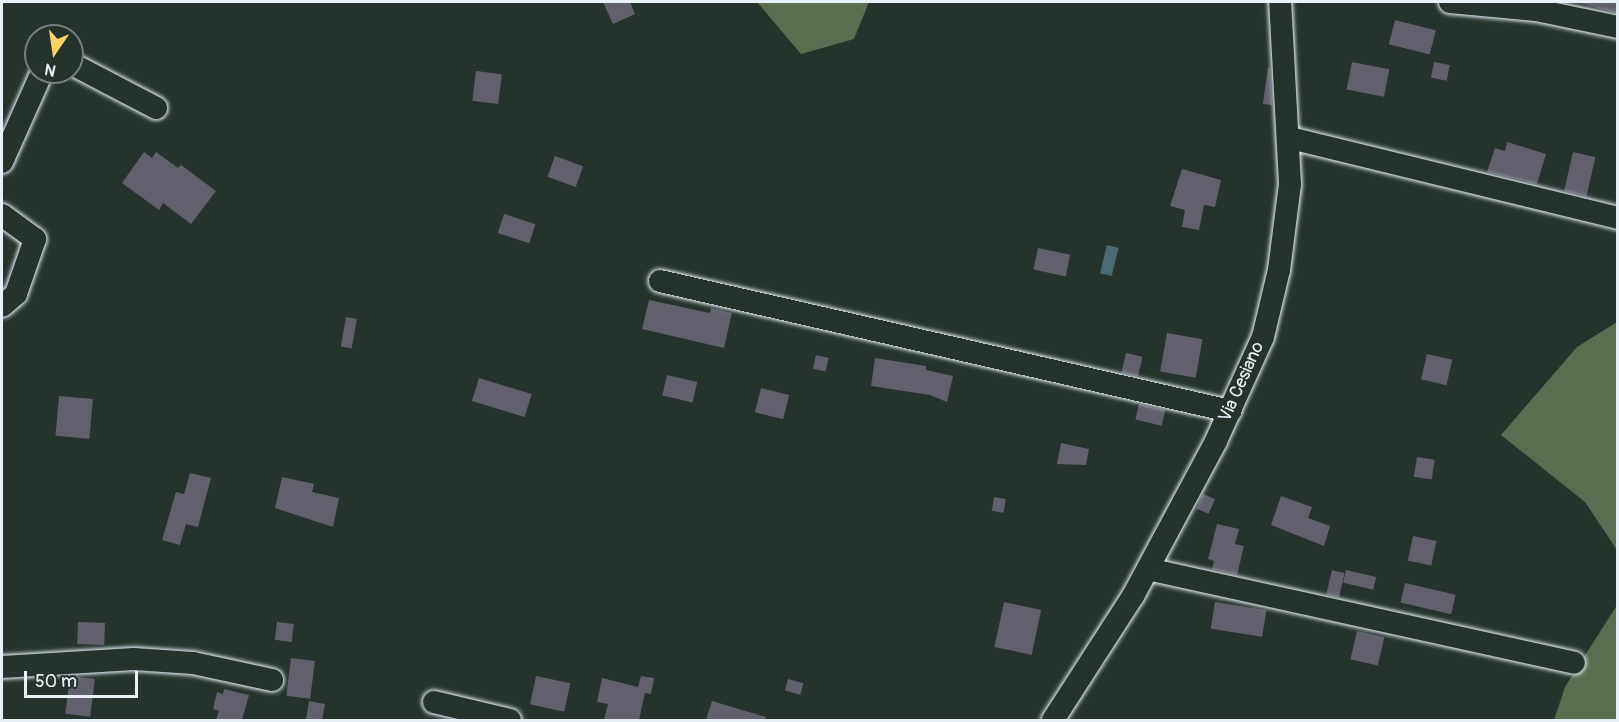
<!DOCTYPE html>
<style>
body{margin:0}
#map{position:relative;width:1619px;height:722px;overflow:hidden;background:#26332d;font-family:Pangolin,sans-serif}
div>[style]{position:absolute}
.green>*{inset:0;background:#5a6d51}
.water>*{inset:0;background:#4b6b72;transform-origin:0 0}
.building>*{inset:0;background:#62606d;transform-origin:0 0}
.roads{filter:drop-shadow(0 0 2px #e8f1f8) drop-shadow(0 0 2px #e8f1f8)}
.minor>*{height:22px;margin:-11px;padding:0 11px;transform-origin:11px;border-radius:11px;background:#26332d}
span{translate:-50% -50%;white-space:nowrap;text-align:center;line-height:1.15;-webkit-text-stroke:4.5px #26332d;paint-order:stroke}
.street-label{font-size:18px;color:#e8f1f8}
.frame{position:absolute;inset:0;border:3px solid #e8f1f8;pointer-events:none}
.north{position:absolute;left:24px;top:24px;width:60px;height:60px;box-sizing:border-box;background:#26332d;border:2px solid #747f7e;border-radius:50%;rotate:193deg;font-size:16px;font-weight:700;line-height:24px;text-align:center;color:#e8f1f8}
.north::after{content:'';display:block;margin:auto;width:21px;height:27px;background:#ffd166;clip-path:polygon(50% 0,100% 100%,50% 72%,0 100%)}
.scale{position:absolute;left:24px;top:671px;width:114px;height:27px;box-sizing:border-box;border:3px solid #e8f1f8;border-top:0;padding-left:8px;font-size:18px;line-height:21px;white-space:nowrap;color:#e8f1f8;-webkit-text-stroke:4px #26332d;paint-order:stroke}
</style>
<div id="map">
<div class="green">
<div style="clip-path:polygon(757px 2px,869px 2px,854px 39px,801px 54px)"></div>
<div style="clip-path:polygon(1617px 322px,1617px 550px,1585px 502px,1501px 435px,1577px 347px)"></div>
<div style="clip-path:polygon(1617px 605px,1617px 720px,1554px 720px,1565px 687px)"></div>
</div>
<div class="water">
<div style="left:1107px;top:245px;width:12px;height:29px;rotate:14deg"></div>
</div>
<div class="building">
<div style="clip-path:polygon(603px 2px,630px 2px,635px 14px,613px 24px)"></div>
<div style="clip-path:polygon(1577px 2px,1617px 2px,1617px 3px,1616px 13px)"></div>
<div style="left:1395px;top:20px;width:42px;height:25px;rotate:14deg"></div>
<div style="left:1352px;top:62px;width:38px;height:28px;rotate:11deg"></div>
<div style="left:1434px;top:62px;width:16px;height:16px;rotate:11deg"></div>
<div style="clip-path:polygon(1268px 67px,1270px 68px,1272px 105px,1263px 104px)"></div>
<div style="left:476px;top:71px;width:26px;height:30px;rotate:7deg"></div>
<div style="clip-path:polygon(1507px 142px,1546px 154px,1537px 184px,1487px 172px,1495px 148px,1505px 151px)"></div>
<div style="clip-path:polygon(144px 152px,152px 158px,156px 152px,178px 168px,181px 165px,216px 191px,191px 224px,163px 203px,159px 210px,122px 183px)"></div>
<div style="left:1573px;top:152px;width:23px;height:40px;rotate:13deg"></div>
<div style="left:555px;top:156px;width:30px;height:22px;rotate:20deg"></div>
<div style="clip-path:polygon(1182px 169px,1221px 180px,1215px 207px,1204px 205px,1199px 230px,1182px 227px,1185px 210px,1170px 206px)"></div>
<div style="left:504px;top:214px;width:33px;height:20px;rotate:18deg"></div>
<div style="left:1038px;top:248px;width:33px;height:22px;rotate:12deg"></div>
<div style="clip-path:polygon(649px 300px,710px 313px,711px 308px,732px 313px,724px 348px,642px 329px)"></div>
<div style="left:346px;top:317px;width:11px;height:30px;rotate:10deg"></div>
<div style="left:1167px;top:333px;width:36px;height:39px;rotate:10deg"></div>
<div style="left:1126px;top:353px;width:17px;height:20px;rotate:13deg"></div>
<div style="left:1427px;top:354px;width:26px;height:26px;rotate:13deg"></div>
<div style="left:816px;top:355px;width:13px;height:14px;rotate:13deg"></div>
<div style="clip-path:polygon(875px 358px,926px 366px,926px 370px,953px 376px,947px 402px,930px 395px,871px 386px)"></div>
<div style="left:667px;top:375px;width:31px;height:21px;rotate:13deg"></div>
<div style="left:479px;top:378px;width:55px;height:24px;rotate:17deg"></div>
<div style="left:761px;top:388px;width:29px;height:25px;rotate:14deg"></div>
<div style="left:59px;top:396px;width:34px;height:40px;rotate:5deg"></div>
<div style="left:1139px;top:404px;width:27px;height:16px;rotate:13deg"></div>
<div style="clip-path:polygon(1061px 443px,1089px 449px,1086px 465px,1057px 464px)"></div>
<div style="left:1417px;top:457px;width:18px;height:20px;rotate:9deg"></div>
<div style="clip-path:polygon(190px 473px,211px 478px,198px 527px,186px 524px,180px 545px,162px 540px,176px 492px,184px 494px)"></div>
<div style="clip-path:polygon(282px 477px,314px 484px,312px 492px,339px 498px,333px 527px,275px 508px)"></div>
<div style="left:1203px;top:494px;width:13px;height:16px;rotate:23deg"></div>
<div style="clip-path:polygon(1281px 496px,1312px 507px,1308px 518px,1330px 526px,1324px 546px,1271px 525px)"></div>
<div style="left:994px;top:497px;width:12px;height:14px;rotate:9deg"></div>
<div style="clip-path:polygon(1217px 524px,1239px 529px,1235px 544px,1244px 546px,1237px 575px,1212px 569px,1214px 561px,1208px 559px)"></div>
<div style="left:1413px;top:536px;width:24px;height:25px;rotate:12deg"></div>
<div style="left:1332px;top:570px;width:13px;height:25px;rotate:13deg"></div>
<div style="left:1346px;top:570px;width:31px;height:13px;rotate:13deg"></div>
<div style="left:1405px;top:583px;width:52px;height:20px;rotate:13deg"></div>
<div style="left:1004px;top:602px;width:38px;height:46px;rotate:12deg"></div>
<div style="left:1215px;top:602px;width:52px;height:27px;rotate:9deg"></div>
<div style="left:78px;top:622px;width:27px;height:22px;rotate:2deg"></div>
<div style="left:277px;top:622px;width:17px;height:18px;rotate:7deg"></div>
<div style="left:1357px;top:631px;width:28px;height:29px;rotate:13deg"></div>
<div style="left:291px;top:658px;width:24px;height:38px;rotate:7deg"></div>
<div style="left:70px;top:676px;width:25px;height:38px;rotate:7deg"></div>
<div style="left:536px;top:676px;width:35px;height:29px;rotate:12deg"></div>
<div style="clip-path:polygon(641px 676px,654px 678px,651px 694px,645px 693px,639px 720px,604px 720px,608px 704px,597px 702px,602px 678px,638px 687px)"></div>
<div style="left:788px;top:679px;width:16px;height:12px;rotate:15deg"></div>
<div style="clip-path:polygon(224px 689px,249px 695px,242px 720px,216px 720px,219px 711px,213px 709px,217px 692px,223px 694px)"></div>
<div style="clip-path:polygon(309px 701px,325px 704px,322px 720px,306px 720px)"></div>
<div style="clip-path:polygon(712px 701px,766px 717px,765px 720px,706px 720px)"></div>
</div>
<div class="roads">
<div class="minor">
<div style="left:1450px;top:2px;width:86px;rotate:5.3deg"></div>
<div style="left:1536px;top:10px;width:84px;rotate:11.7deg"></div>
<div style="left:72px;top:64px;width:95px;rotate:27.6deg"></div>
<div style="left:1290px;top:138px;width:338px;rotate:13.7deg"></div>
<div style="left:2px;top:162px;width:98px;rotate:-66deg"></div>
<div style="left:2px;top:215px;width:41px;rotate:36deg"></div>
<div style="left:35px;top:239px;width:58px;rotate:109.1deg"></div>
<div style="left:16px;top:294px;width:18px;rotate:139deg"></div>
<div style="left:660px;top:281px;width:585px;rotate:12.85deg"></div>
<div style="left:1148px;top:569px;width:436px;rotate:12.4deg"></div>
<div style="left:2px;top:667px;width:132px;rotate:-3.5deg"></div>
<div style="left:134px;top:659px;width:59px;rotate:3.9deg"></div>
<div style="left:193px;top:663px;width:81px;rotate:12.1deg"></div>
<div style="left:434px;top:702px;width:78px;rotate:13.3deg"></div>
<div style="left:1053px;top:720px;width:148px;rotate:-57.2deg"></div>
<div style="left:1133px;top:596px;width:176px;rotate:-61.8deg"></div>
<div style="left:1216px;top:441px;width:114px;rotate:-65.7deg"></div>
<div style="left:1263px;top:337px;width:69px;rotate:-76.6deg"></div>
<div style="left:1279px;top:270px;width:87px;rotate:-82.7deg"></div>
<div style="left:1290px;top:184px;width:182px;rotate:-93.1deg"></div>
</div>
</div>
<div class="street-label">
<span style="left:1242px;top:382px;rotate:-66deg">Via Cesiano</span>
</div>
<div class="frame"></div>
<div class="north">N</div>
<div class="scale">50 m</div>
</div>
